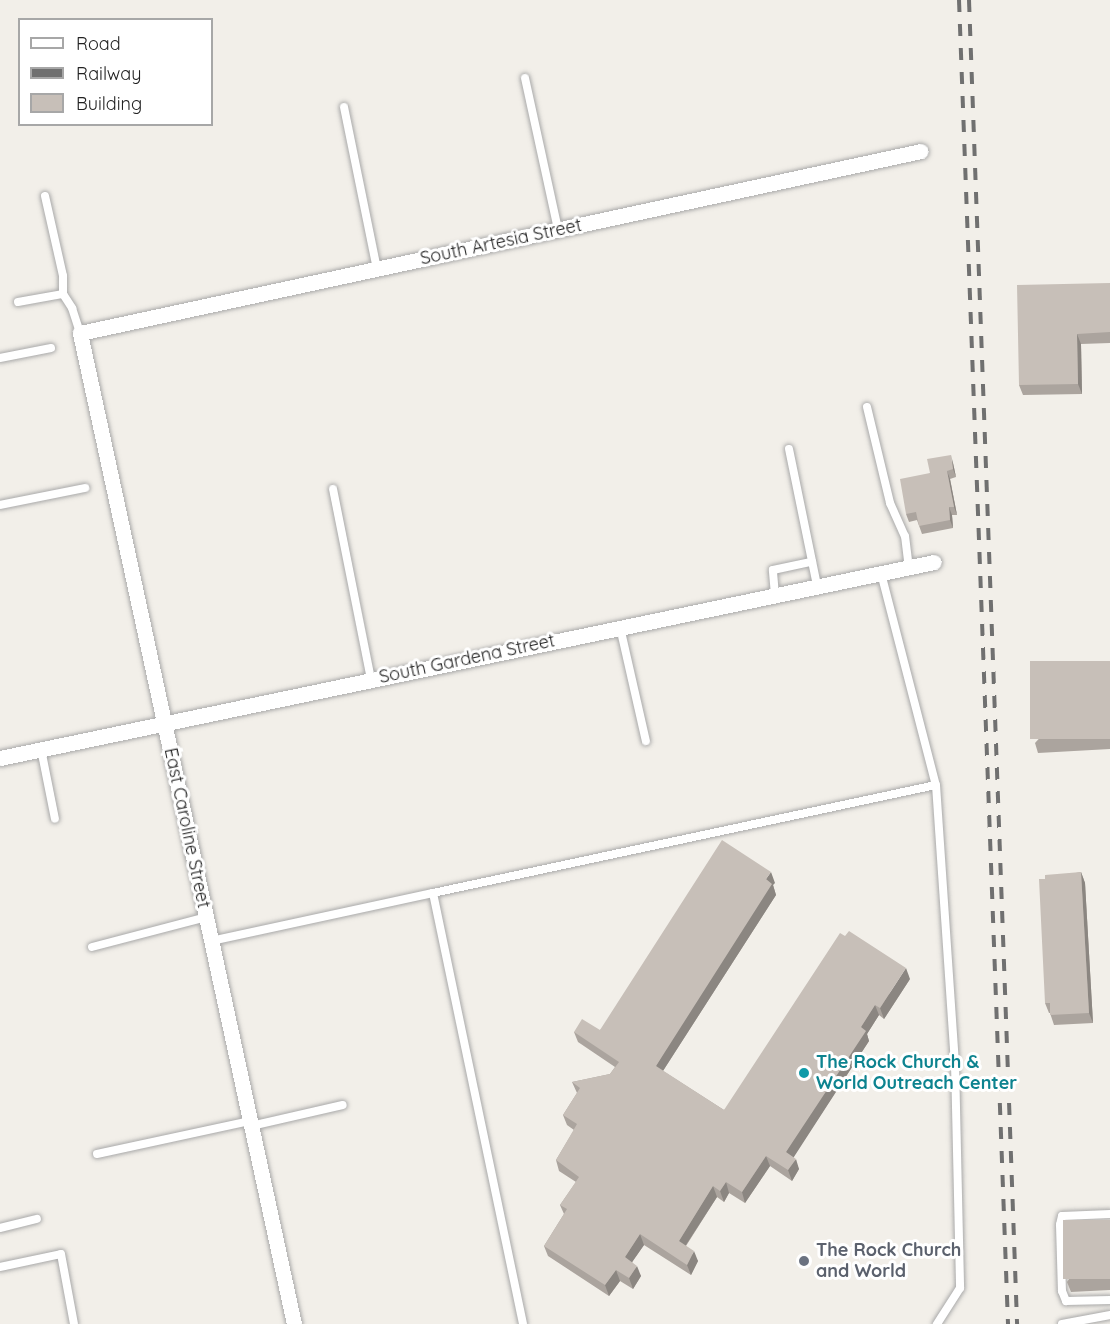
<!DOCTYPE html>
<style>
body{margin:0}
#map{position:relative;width:1110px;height:1324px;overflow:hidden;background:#f2efe9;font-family:Quicksand,sans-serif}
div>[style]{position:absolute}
.roads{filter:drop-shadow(0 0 2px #a9a9a9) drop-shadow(0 0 2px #a9a9a9)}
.lane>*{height:8px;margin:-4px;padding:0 4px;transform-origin:4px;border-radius:4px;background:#fff}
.street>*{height:15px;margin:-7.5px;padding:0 7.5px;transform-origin:7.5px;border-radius:7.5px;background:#fff}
.rail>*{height:4px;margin-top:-2px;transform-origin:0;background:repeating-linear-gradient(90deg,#707070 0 12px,transparent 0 24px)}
.wall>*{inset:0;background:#aba49e}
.shaded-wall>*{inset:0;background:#8b8681}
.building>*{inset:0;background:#c7bfb8;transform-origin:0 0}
.dots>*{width:16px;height:16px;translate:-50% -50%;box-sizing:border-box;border:3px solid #fff;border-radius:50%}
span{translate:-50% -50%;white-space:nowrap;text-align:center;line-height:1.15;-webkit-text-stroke:6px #fff;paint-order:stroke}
.street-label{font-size:18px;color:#222}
.culture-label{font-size:18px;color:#0d838f;font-weight:700}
.left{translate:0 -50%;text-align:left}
.worship-label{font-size:18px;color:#5b616d;font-weight:700}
.legend{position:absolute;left:18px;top:18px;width:195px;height:108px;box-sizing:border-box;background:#fff;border:2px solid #a7a7a7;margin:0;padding:8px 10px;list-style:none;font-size:18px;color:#222}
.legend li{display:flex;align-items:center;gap:12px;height:30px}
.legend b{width:30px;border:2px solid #a7a7a7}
</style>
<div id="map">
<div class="roads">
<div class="lane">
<div style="left:525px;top:78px;width:155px;rotate:77.7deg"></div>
<div style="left:344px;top:107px;width:165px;rotate:78.5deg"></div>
<div style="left:45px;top:196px;width:82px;rotate:77.3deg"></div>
<div style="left:63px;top:276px;width:18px;rotate:90deg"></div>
<div style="left:18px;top:302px;width:46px;rotate:-10.1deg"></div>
<div style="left:63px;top:294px;width:17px;rotate:57deg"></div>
<div style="left:72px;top:308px;width:26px;rotate:72deg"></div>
<div style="left:0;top:358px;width:52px;rotate:-11.1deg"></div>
<div style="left:867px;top:407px;width:99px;rotate:76.5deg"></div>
<div style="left:890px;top:503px;width:36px;rotate:66deg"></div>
<div style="left:905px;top:536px;width:31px;rotate:83deg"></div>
<div style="left:789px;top:449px;width:140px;rotate:78.4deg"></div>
<div style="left:333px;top:489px;width:194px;rotate:78.7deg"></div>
<div style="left:0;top:505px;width:87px;rotate:-11.3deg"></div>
<div style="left:881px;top:573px;width:219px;rotate:75.5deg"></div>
<div style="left:936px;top:785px;width:279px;rotate:86.1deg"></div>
<div style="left:955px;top:1063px;width:225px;rotate:88.7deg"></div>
<div style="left:960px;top:1288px;width:43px;rotate:122.6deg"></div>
<div style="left:775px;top:595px;width:25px;rotate:-95deg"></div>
<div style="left:773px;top:570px;width:40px;rotate:-12deg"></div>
<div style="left:620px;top:627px;width:117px;rotate:77.2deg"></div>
<div style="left:41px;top:749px;width:71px;rotate:78.7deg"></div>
<div style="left:433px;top:893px;width:514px;rotate:-12.12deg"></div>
<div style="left:211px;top:941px;width:227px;rotate:-12.2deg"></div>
<div style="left:433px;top:893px;width:440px;rotate:78.2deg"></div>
<div style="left:92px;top:947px;width:118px;rotate:-14.7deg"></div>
<div style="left:251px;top:1126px;width:94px;rotate:-12.9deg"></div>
<div style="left:97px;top:1154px;width:157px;rotate:-12.2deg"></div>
<div style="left:1110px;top:1214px;width:48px;rotate:177.6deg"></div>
<div style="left:1062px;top:1216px;width:9px;rotate:103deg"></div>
<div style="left:1060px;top:1225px;width:66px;rotate:88.3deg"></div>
<div style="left:1062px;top:1291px;width:11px;rotate:68deg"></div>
<div style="left:1066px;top:1301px;width:44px;rotate:-1.3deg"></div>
<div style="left:0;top:1228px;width:38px;rotate:-14deg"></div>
<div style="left:0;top:1267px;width:62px;rotate:-12deg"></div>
<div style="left:61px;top:1254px;width:71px;rotate:79.5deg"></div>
<div style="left:1062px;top:1324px;width:49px;rotate:-10.6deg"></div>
</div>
<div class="street">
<div style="left:0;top:758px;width:954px;rotate:-11.85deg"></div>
<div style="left:294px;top:1324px;width:1014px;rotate:-102.19deg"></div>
<div style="left:80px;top:333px;width:860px;rotate:-12.21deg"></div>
</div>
</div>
<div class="rail">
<div style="left:959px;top:0;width:1325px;rotate:87.88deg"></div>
<div style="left:969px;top:0;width:1325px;rotate:87.92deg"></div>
</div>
<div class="wall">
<div style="clip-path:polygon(1110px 283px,1110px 343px,1081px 344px,1082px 394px,1023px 395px,1019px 385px)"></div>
<div style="clip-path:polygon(953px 463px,956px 477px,950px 479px,957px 515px,952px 515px,953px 528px,922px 534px,917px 520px,909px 522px,906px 514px,930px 473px)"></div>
<div style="clip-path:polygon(1110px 661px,1110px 749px,1038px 753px,1035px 743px)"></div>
<div style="clip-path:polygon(1081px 872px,1085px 883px,1093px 1023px,1054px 1025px,1050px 1013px,1049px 1013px,1045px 1003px,1045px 879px)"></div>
<div style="clip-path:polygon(775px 883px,773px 885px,776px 895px,663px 1071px,724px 1110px,910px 979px,884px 1019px,879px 1015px,867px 1034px,869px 1041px,793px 1157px,799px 1169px,792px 1181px,770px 1166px,745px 1203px,729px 1193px,724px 1202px,717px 1197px,686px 1246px,698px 1261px,691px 1275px,644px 1245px,632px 1262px,641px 1276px,633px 1289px,620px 1281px,609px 1296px,548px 1256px,544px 1246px,564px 1214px,560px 1205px,576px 1182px,559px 1171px,556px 1160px,574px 1130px,567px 1125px,563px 1115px,577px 1093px,572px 1082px,610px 1074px,615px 1067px,578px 1042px,574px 1032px,600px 1030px)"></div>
<div style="clip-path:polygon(1110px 1220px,1110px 1290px,1071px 1292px,1067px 1282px)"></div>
</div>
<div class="shaded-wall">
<div style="clip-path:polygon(1077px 334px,1081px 344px,1082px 394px,1078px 384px)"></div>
<div style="clip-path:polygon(951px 455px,953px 463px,956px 477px,953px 469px)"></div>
<div style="clip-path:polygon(947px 471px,950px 479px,957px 515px,954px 507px)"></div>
<div style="clip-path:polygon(949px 507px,952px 515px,953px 528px,950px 520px)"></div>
<div style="clip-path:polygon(771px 872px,775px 883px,773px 885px,776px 895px,659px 1077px,656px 1066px,766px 879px)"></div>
<div style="clip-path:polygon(1081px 872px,1085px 883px,1093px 1023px,1089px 1013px)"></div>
<div style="clip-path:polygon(906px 968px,910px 979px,884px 1019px,880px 1008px)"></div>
<div style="clip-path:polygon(875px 1005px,879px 1015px,867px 1034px,869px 1041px,790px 1163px,786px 1152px,861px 1027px)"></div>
<div style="clip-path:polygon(766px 1156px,770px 1166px,745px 1203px,742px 1192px)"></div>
<div style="clip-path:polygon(796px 1159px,799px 1169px,792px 1181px,788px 1170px)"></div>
<div style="clip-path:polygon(726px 1182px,729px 1193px,724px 1202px,720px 1191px)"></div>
<div style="clip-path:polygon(713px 1186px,717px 1197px,682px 1251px,679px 1241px)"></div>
<div style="clip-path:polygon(640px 1234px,644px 1245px,628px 1268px,625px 1257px)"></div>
<div style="clip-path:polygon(694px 1251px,698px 1261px,691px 1275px,687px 1265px)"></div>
<div style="clip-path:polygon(637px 1266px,641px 1276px,633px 1289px,629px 1278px)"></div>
<div style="clip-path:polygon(616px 1270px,620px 1281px,609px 1296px,605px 1285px)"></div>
</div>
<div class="building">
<div style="clip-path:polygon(1110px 283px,1110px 332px,1077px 334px,1078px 384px,1019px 385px,1017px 285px)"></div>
<div style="clip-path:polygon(951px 455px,953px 469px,947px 471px,954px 507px,949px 507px,950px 520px,919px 526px,916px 512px,906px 514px,900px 479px,930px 473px,927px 459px)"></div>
<div style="left:1110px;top:661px;width:78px;height:80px;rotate:90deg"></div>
<div style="clip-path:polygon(722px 840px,771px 872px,766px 879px,772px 884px,656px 1066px,724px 1110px,840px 933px,845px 936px,849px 931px,906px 968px,880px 1008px,875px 1005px,861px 1027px,866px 1031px,786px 1152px,796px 1159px,788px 1170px,766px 1156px,742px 1192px,726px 1182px,720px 1191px,713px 1186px,679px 1241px,694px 1251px,687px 1265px,640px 1234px,625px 1257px,637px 1266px,629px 1278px,616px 1270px,605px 1285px,544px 1246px,567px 1209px,560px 1205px,579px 1177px,556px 1160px,577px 1124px,563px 1115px,580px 1088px,572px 1082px,610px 1074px,619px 1062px,574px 1032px,582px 1019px,600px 1030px)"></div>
<div style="clip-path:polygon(1081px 872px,1089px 1013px,1050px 1015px,1050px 1003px,1045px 1003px,1039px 879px,1045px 879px,1045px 875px)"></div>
<div style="left:1110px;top:1220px;width:59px;height:47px;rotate:90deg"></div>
</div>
<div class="dots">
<div style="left:804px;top:1073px;background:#0f9aa8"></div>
<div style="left:804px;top:1261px;background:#6b7280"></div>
</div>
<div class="street-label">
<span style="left:501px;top:242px;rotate:-12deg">South Artesia Street</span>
<span style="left:467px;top:659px;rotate:-12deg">South Gardena Street</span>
<span style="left:187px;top:828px;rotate:78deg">East Caroline Street</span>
</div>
<div class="culture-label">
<span class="left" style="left:816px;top:1073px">The Rock Church &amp;<br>World Outreach Center</span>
</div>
<div class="worship-label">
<span class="left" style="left:816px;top:1261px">The Rock Church<br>and World</span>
</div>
<ul class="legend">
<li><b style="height:8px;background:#fff"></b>Road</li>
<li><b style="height:8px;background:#707070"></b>Railway</li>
<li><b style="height:16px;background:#c7bfb8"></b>Building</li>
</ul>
</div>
